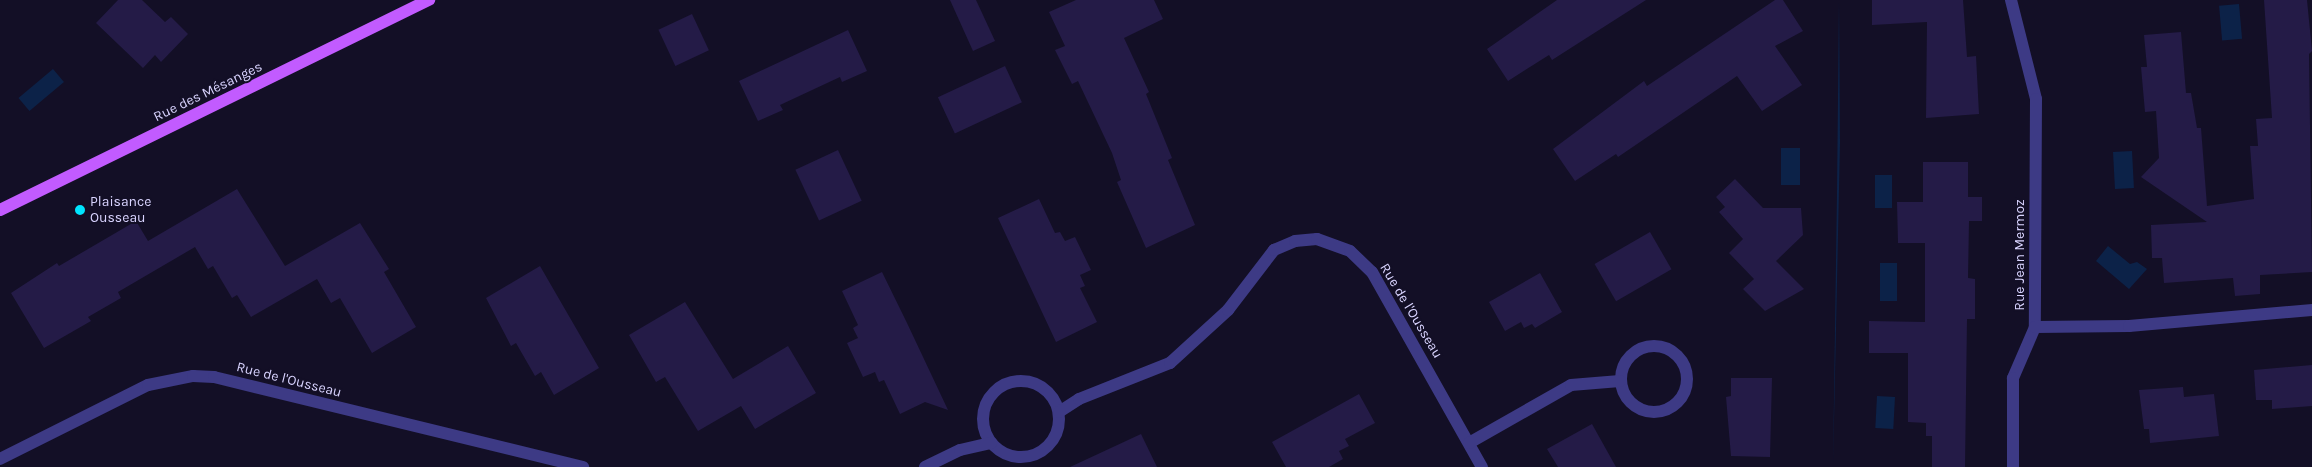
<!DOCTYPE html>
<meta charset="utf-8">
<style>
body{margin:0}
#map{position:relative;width:2312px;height:467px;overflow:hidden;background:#130f26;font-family:Karla,sans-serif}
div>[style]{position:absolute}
.water>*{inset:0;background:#0c2248;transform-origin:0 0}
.building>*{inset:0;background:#241b47;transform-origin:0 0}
.minor>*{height:12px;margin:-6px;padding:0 6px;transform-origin:6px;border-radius:6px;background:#3d3a85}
.minor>.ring{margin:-6px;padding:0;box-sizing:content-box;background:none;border:12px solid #3d3a85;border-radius:50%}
.major>*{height:12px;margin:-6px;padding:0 6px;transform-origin:6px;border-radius:6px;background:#c25bff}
.dots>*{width:14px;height:14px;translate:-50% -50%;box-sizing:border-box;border:2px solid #130f26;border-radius:50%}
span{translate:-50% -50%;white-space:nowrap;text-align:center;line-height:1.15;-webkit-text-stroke:4px #130f26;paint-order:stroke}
.street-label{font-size:14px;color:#d9d4ff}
.poi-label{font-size:14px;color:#d9d4ff}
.left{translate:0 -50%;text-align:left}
</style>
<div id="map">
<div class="water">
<div style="clip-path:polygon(1839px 0,1840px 143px,1833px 467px,1837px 192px)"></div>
<div style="left:2239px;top:4px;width:35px;height:20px;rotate:85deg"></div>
<div style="left:53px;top:69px;width:17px;height:45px;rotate:50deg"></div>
<div style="left:1781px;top:148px;width:19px;height:37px"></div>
<div style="left:2132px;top:151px;width:37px;height:19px;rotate:87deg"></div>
<div style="left:1875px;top:175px;width:17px;height:33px"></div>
<div style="clip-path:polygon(2108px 246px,2130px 264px,2137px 262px,2147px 269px,2129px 289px,2096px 261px)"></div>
<div style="left:1880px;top:263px;width:17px;height:38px"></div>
<div style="left:1877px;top:396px;width:18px;height:32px;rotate:3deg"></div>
</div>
<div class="building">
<div style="clip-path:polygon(118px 0,142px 0,165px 22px,171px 17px,188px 34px,161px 62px,155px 55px,143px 68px,96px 23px)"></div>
<div style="clip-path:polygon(950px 0,976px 0,995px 41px,973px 51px)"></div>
<div style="clip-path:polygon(1076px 0,1154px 0,1163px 19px,1124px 38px,1149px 92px,1146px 94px,1172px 158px,1168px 160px,1195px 225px,1146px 248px,1117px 182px,1121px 180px,1112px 153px,1078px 81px,1072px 84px,1055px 50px,1065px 46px,1049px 12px)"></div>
<div style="clip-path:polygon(1557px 0,1646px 0,1552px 60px,1549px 55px,1508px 81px,1487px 49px)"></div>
<div style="clip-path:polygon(1775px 0,1783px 0,1803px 31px,1775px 46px,1802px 85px,1762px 111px,1737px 76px,1618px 157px,1616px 154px,1575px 181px,1553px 149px,1644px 81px,1647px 86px)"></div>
<div style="clip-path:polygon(1872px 0,1963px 0,1967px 57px,1976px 56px,1979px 114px,1926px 118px,1927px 22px,1872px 25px)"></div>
<div style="clip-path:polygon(2264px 0,2307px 0,2312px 51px,2309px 54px,2312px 272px,2260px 275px,2260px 294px,2235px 296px,2233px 278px,2164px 283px,2162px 258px,2152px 258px,2151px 225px,2207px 222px,2141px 177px,2159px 158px,2156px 111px,2145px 112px,2141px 67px,2147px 67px,2144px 35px,2181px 32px,2186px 93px,2191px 93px,2197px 128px,2201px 128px,2207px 206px,2254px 199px,2250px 146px,2258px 146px,2256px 119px,2272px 118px)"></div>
<div style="left:692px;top:14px;width:40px;height:37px;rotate:65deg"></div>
<div style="clip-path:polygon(848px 30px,867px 71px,842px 82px,840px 77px,780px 105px,783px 110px,758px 121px,739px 81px)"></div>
<div style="left:1005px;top:66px;width:40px;height:74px;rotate:65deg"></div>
<div style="left:838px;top:150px;width:56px;height:47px;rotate:65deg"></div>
<div style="clip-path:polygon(1923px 162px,1968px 162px,1968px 197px,1982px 197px,1982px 221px,1969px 221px,1968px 278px,1975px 279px,1975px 319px,1967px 319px,1965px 467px,1932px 467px,1932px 436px,1926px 436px,1926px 423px,1908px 422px,1908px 353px,1869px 353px,1869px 321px,1925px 322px,1925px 243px,1898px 243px,1897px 202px,1923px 202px)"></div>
<div style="clip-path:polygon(1735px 179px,1763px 208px,1801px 208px,1803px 235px,1776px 261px,1804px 289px,1765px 311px,1743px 289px,1754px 279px,1729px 253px,1743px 239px,1719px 212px,1725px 207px,1716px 197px)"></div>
<div style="clip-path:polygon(237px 189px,285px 266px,360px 223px,389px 269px,384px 272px,416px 327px,372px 353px,340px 298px,331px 303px,317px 279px,251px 317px,237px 295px,232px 298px,213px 266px,208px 269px,195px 247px,118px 292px,121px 298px,88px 317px,91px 321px,44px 348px,11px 293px,57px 263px,59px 266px,136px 221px,148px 241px)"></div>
<div style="clip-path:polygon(1039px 199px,1055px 233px,1060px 232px,1065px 241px,1075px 237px,1091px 270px,1080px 275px,1085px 286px,1080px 288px,1097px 322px,1056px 342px,998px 218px)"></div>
<div style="left:1650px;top:232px;width:43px;height:64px;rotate:60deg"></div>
<div style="clip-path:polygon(540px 266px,599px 368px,554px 395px,541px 372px,535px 376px,516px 343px,511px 346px,486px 298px)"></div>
<div style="clip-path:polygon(882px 272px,907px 323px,948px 410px,925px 402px,900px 414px,884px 380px,879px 382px,875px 372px,863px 377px,847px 343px,858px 338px,853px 328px,858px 325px,842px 291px)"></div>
<div style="clip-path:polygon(1540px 273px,1562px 312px,1535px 328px,1532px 324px,1524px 328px,1521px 322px,1505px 331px,1489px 302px)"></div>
<div style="clip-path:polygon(685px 302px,733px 379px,788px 346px,816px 393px,755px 429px,741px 406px,698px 431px,665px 377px,656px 382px,629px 335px)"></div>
<div style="clip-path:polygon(2312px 365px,2312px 406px,2272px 409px,2272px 400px,2256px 400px,2254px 370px)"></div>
<div style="clip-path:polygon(1731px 378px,1772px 378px,1770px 457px,1731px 456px,1726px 397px,1731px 396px)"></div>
<div style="clip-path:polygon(2183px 387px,2184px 397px,2214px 394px,2219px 436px,2150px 443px,2149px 429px,2144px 429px,2139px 390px)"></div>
<div style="clip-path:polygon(1359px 394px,1375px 423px,1345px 439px,1349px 446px,1339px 451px,1343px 459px,1329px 467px,1286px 467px,1272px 442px)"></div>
<div style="clip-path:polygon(1592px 424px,1616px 467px,1558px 467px,1547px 449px)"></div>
<div style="clip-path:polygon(1141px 434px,1157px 467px,1070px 467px)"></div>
</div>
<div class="minor">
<div style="left:2011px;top:0;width:102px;rotate:75.8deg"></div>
<div style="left:2036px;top:99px;width:228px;rotate:90.3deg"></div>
<div style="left:2035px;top:327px;width:56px;rotate:113.3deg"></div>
<div style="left:2013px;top:378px;width:89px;rotate:90deg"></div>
<div style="left:2035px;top:327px;width:94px;rotate:-0.6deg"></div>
<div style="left:2129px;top:326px;width:184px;rotate:-5deg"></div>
<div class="ring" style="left:1621px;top:346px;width:54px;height:54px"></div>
<div class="ring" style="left:983px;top:381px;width:64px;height:64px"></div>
<div style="left:1059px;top:412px;width:24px;rotate:-33deg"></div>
<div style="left:1079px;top:399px;width:98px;rotate:-21.6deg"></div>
<div style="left:1170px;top:363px;width:79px;rotate:-42.4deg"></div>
<div style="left:1228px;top:310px;width:76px;rotate:-52.5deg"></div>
<div style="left:1274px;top:250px;width:23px;rotate:-23deg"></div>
<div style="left:1295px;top:241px;width:22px;rotate:-5deg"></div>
<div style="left:1317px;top:239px;width:35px;rotate:20deg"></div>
<div style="left:1350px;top:251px;width:30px;rotate:44deg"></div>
<div style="left:1372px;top:272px;width:224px;rotate:60.6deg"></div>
<div style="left:1469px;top:443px;width:117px;rotate:-29.6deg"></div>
<div style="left:1571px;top:385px;width:49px;rotate:-4.7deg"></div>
<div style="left:0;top:459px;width:165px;rotate:-26.6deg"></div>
<div style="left:148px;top:385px;width:46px;rotate:-11.3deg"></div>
<div style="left:193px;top:376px;width:21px;rotate:3deg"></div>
<div style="left:214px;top:377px;width:380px;rotate:13.7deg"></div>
<div style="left:925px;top:467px;width:39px;rotate:-26deg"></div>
<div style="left:960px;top:450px;width:32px;rotate:-13deg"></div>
</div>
<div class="major">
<div style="left:0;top:210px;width:478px;rotate:-26.1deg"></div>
</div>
<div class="dots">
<div style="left:80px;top:210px;background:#00e5ff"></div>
</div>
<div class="street-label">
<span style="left:208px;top:92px;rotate:-26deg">Rue des Mésanges</span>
<span style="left:2020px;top:255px;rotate:-90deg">Rue Jean Mermoz</span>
<span style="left:1411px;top:311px;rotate:59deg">Rue de l'Ousseau</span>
<span style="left:289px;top:380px;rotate:14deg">Rue de l'Ousseau</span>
</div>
<div class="poi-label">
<span class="left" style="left:90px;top:210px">Plaisance<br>Ousseau</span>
</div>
</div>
